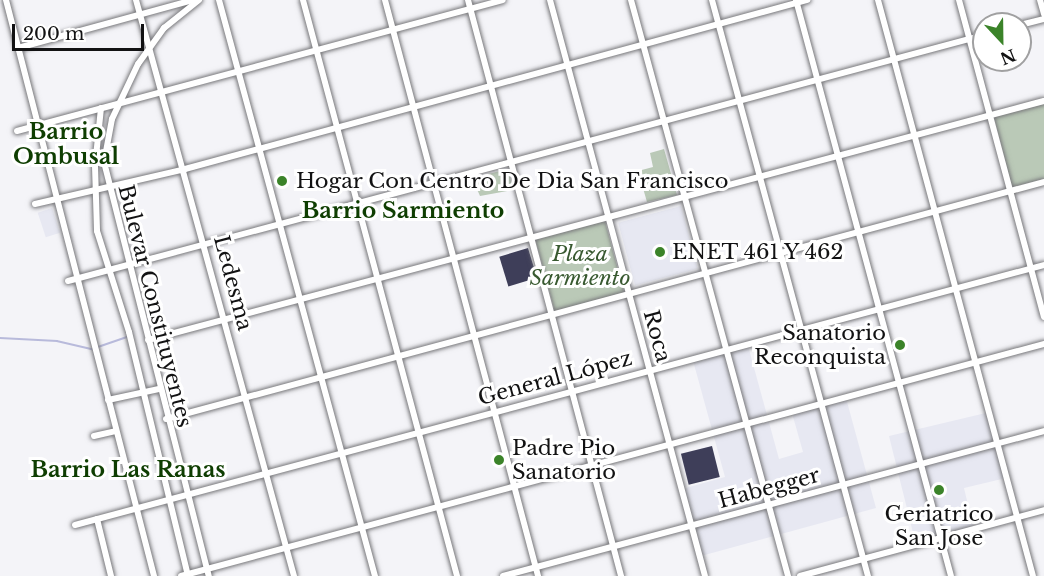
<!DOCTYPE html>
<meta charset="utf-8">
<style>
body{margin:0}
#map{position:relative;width:1044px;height:576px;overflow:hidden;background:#f4f4f8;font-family:"Libre Baskerville",serif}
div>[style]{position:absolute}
.built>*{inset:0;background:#e7e8f2;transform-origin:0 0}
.green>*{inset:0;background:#bac9b7;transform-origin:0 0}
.stream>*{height:1.5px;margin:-0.75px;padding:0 0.75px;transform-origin:0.75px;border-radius:0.75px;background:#b8badb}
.building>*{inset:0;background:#3e3e59;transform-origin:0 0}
.roads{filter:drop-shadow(0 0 2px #78787b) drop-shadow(0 0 2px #78787b)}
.minor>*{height:6px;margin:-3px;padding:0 3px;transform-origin:3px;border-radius:3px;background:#fff}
.dots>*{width:16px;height:16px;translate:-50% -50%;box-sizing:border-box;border:3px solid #fff;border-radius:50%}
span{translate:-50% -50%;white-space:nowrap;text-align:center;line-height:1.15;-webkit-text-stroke:6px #fff;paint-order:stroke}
.poi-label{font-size:21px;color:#121213}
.left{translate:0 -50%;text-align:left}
.right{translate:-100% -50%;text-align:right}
.park-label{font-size:21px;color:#385930;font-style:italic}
.street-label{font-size:21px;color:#121213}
.neighbourhood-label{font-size:22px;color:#0f3e02;font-weight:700}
.north{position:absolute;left:972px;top:12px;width:60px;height:60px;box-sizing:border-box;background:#fff;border:2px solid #a0a0a1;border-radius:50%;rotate:158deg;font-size:16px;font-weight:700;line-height:24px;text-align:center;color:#121213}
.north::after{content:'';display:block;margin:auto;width:21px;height:27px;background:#3b8329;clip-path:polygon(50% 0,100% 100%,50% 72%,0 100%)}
.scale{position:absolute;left:12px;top:24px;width:132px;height:27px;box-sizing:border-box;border:3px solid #121213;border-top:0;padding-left:8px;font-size:18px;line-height:21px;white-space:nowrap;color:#121213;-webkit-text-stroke:4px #fff;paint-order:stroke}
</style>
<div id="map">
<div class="built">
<div style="left:681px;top:206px;width:65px;height:65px;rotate:75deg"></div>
<div style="left:52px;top:208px;width:26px;height:15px;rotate:72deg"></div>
<div style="clip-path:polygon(747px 342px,779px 459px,803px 452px,792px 413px,846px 398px,876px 508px,701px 556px,682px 489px,725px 477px,692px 357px)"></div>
<div style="clip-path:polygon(990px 412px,1006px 478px,964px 488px,974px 530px,916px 545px,889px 436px)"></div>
</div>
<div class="green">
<div style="clip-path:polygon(1044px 104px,1044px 179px,1012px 187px,994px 117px)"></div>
<div style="clip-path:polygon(664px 149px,677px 195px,647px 202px,638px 171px,653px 167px,650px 153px)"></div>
<div style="clip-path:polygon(508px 169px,513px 190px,480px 196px,472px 178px)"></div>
<div style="left:605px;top:221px;width:74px;height:72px;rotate:75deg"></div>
</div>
<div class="stream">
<div style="left:0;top:338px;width:57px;rotate:3deg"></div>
<div style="left:57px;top:341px;width:37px;rotate:13deg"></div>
<div style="left:98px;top:347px;width:31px;rotate:-19deg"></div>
</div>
<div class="building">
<div style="left:528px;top:248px;width:31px;height:30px;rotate:73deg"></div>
<div style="left:712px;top:446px;width:32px;height:32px;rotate:76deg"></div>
</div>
<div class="roads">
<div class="minor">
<div style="left:6px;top:0;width:595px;rotate:75.59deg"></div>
<div style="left:136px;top:0;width:597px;rotate:74.66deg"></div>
<div style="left:199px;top:0;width:45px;rotate:141.3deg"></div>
<div style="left:164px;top:28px;width:44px;rotate:125.8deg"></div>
<div style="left:138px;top:64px;width:61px;rotate:115.3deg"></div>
<div style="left:112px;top:119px;width:44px;rotate:100.5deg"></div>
<div style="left:104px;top:162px;width:427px;rotate:75.8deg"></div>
<div style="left:219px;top:0;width:597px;rotate:74.85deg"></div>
<div style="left:303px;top:0;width:596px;rotate:75.03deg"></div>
<div style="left:385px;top:0;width:596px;rotate:75.12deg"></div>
<div style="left:468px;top:0;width:596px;rotate:75.12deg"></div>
<div style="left:550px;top:0;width:596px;rotate:74.94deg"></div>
<div style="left:631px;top:0;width:597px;rotate:74.75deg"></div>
<div style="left:712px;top:0;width:597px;rotate:74.85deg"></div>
<div style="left:796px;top:0;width:596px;rotate:74.94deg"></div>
<div style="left:878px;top:0;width:596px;rotate:74.94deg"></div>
<div style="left:959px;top:0;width:328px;rotate:75deg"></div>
<div style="left:1040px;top:0;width:15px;rotate:74deg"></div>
<div style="left:1020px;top:25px;width:25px;rotate:-14deg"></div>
<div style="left:18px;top:48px;width:182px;rotate:-15.3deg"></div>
<div style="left:101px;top:108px;width:58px;rotate:95.9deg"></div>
<div style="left:95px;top:166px;width:65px;rotate:88.2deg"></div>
<div style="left:97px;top:231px;width:106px;rotate:72.4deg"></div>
<div style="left:129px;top:332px;width:250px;rotate:76.4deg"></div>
<div style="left:17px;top:131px;width:503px;rotate:-15.09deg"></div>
<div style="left:35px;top:204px;width:154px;rotate:-13.1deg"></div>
<div style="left:185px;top:169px;width:645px;rotate:-15.2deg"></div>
<div style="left:68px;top:281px;width:948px;rotate:-15.03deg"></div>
<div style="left:148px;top:340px;width:927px;rotate:-14.94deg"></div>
<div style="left:108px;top:400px;width:52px;rotate:-12.2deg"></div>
<div style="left:166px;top:419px;width:909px;rotate:-15.11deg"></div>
<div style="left:94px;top:436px;width:22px;rotate:-13deg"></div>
<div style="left:97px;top:519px;width:59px;rotate:76.2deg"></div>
<div style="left:75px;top:525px;width:1003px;rotate:-15.02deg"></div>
<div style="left:181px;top:576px;width:894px;rotate:-15.05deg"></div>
<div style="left:503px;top:576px;width:560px;rotate:-15deg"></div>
<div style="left:800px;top:576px;width:253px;rotate:-15.1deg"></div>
</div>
</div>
<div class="dots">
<div style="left:282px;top:181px;background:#3b8329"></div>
<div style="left:660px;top:252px;background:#3b8329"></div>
<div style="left:900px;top:345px;background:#3b8329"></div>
<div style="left:499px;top:460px;background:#3b8329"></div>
<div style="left:939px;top:490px;background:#3b8329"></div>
</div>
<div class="poi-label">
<span class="left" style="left:296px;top:181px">Hogar Con Centro De Dia San Francisco</span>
<span class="left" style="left:672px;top:252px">ENET 461 Y 462</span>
<span class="right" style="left:886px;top:345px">Sanatorio<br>Reconquista</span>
<span class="left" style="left:512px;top:460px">Padre Pio<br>Sanatorio</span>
<span style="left:939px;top:526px">Geriatrico<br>San Jose</span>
</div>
<div class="park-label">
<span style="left:580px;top:266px">Plaza<br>Sarmiento</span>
</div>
<div class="street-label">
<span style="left:233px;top:283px;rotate:75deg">Ledesma</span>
<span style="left:155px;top:306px;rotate:76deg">Bulevar Constituyentes</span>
<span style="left:657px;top:336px;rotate:75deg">Roca</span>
<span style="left:555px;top:378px;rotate:-15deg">General López</span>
<span style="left:769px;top:488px;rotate:-15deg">Habegger</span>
</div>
<div class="neighbourhood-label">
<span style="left:66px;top:144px">Barrio<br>Ombusal</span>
<span style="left:403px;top:211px">Barrio Sarmiento</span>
<span style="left:128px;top:470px">Barrio Las Ranas</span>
</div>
<div class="north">N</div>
<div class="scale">200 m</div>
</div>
